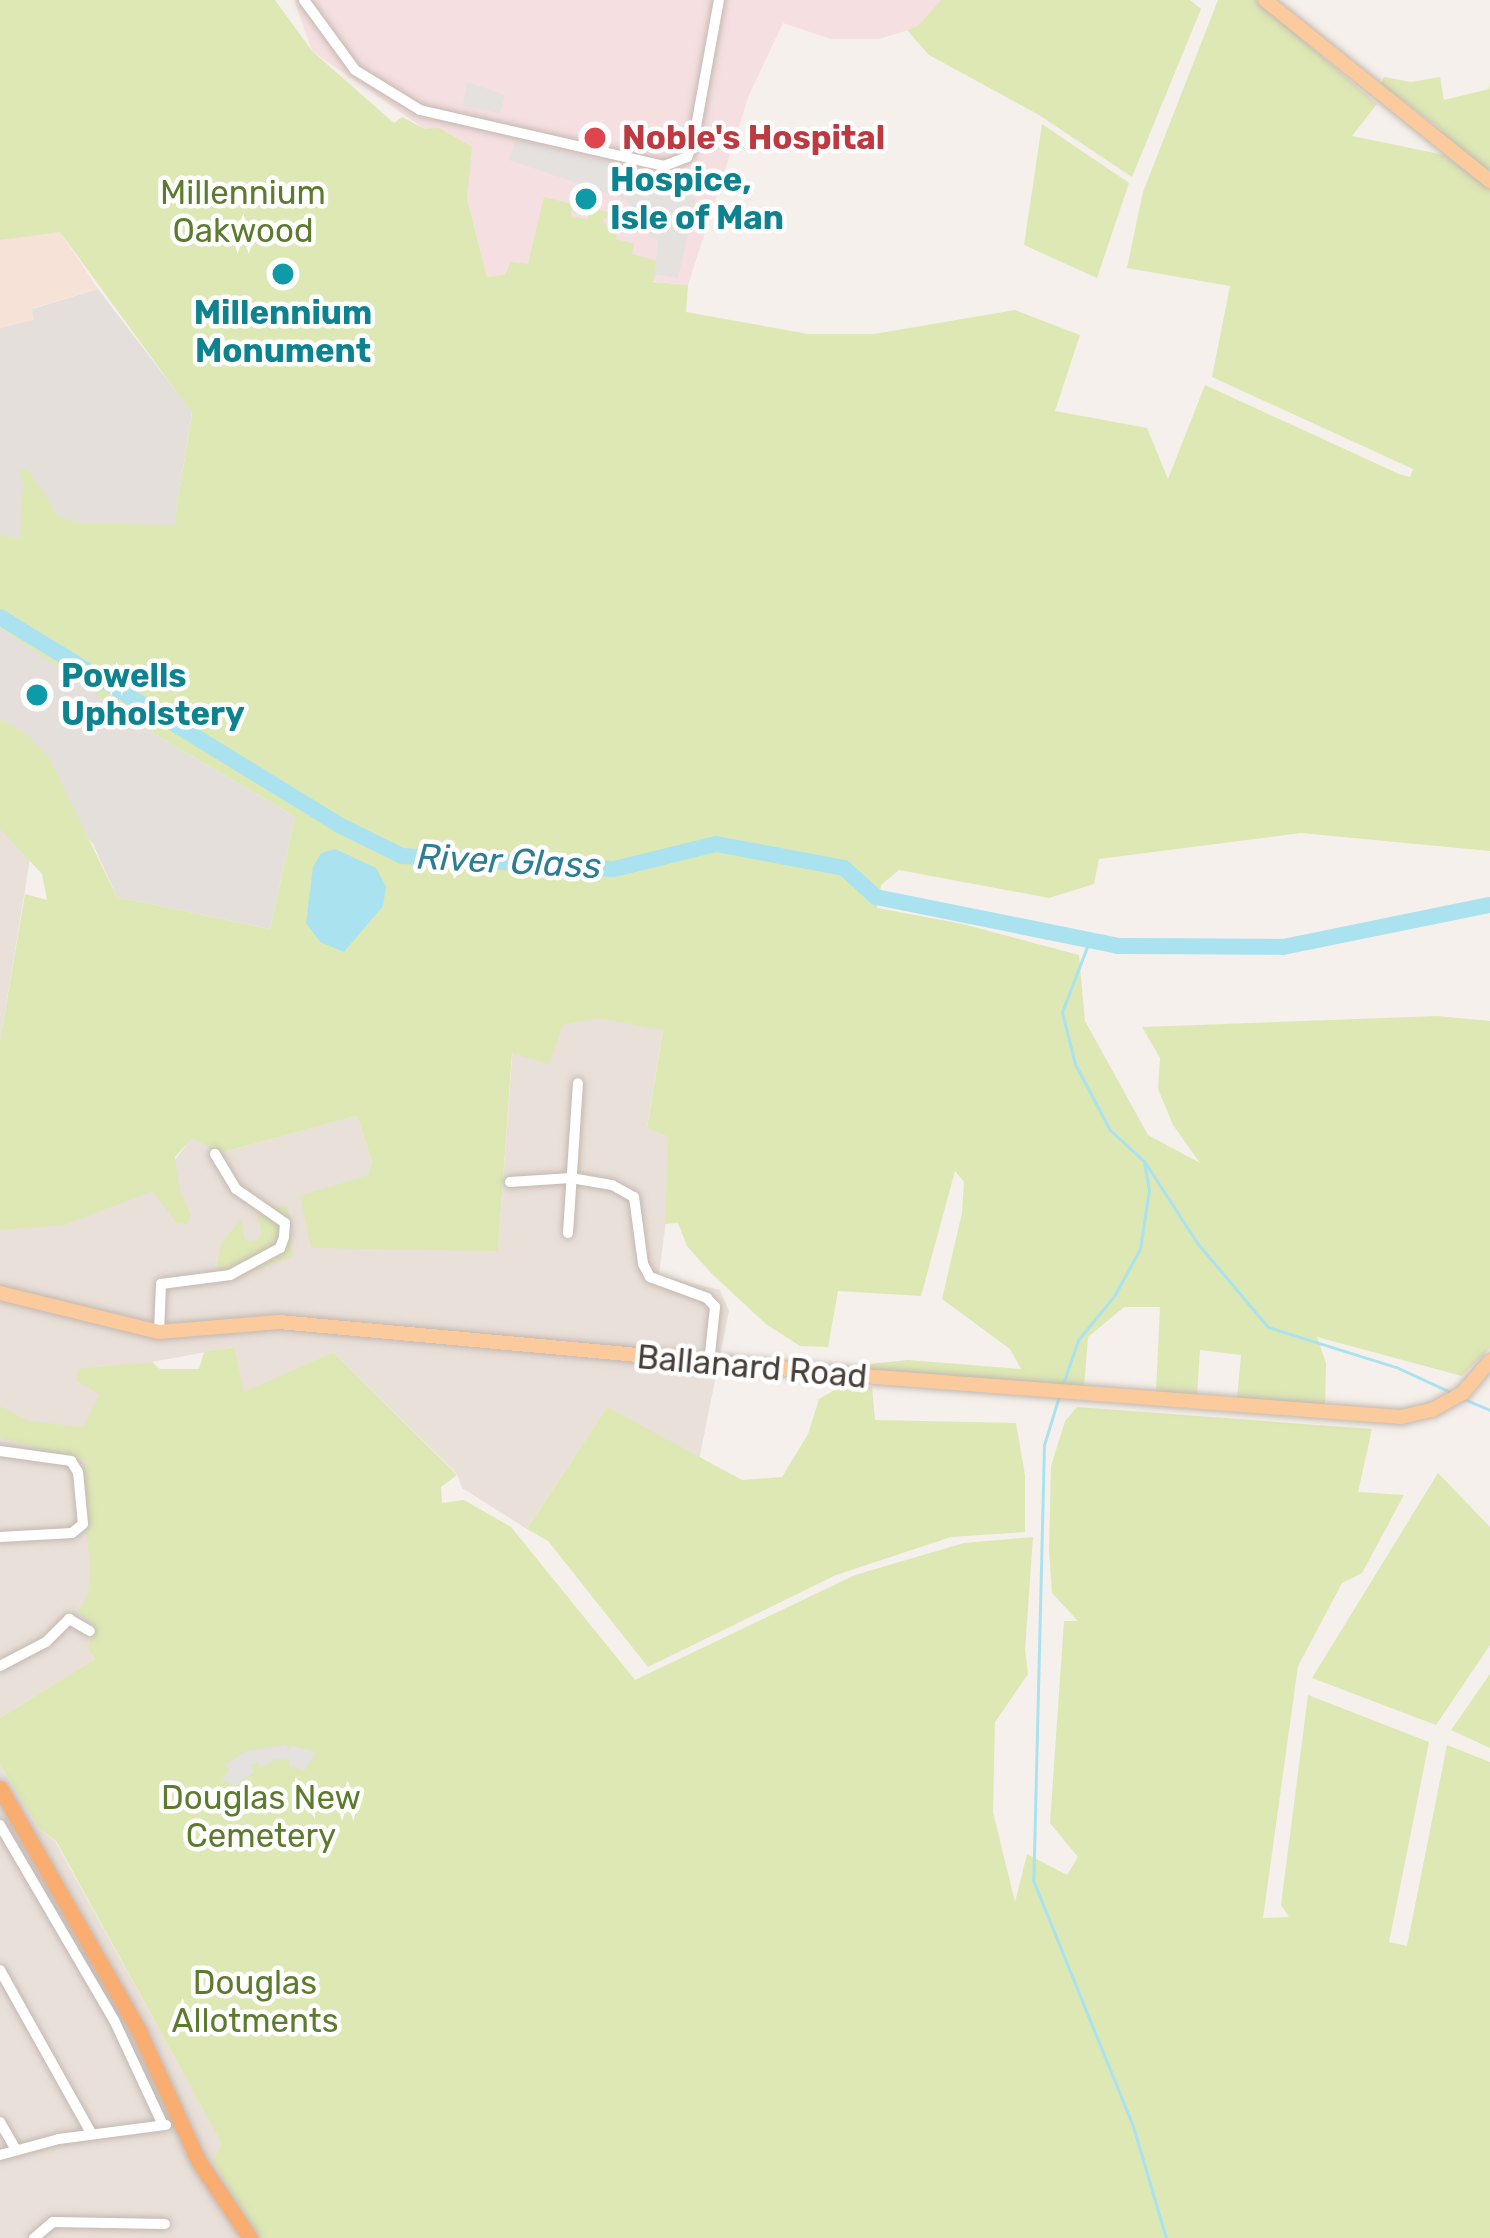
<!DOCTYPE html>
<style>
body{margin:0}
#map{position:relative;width:1490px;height:2238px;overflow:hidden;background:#f5f0eb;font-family:Rubik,sans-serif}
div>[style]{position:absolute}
.residential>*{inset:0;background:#e9e0d9}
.commercial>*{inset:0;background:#f6e2d7}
.industrial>*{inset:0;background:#e5dfdc}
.medical>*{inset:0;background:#f5dfe1}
.green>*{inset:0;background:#dde8b5}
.parking>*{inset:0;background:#e4e1df}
.water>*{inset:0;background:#aae3ef}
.stream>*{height:3px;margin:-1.5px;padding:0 1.5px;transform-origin:1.5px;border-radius:1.5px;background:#aae3ef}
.river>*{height:16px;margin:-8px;padding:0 8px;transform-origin:8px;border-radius:8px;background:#aae3ef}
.roads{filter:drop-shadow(0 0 3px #c4b8b0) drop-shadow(0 0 3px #c4b8b0)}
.minor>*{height:10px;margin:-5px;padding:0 5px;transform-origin:5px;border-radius:5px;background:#fff}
.major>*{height:14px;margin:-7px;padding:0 7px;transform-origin:7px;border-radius:7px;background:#fccb9d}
.highway>*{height:15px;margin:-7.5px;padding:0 7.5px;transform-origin:7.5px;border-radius:7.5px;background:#faad71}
.dots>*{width:33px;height:33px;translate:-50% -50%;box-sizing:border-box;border:6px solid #fff;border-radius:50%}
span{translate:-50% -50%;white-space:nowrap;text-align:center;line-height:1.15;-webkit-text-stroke:9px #fff;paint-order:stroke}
.health-label{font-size:33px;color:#be3a42;font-weight:700}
.left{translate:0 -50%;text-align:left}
.culture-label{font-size:33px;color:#0d838f;font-weight:700}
.park-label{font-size:33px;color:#5c7b2c}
.street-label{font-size:33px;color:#493f39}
.water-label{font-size:36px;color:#2c7f93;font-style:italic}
</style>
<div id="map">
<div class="residential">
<div style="clip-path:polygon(0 786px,35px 829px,0 1041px)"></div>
<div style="clip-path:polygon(516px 1004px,663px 1029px,647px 1127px,668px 1135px,668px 1205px,659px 1275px,720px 1290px,729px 1311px,699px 1460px,607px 1407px,527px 1529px,462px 1488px,457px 1474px,333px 1352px,243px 1393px,233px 1347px,130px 1366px,89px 1648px,95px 1659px,0 1718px,0 1198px,161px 1179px,192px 1137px,220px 1153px,357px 1116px,372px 1162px,368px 1176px,300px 1197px,498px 1250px)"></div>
<div style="clip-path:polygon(0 1765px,39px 1828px,55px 1841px,223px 2145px,212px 2160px,260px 2238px,0 2238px)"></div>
</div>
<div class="commercial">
<div style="clip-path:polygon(41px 232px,60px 232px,98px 289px,33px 308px,35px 320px,0 328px,0 240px)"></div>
</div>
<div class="industrial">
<div style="clip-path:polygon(98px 289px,192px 412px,174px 526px,20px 540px,0 535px,0 328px,34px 320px,32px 309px)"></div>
<div style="clip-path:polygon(0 627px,77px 676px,148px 730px,295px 817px,270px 929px,117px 897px,93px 844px,0 724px)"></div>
</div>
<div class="medical">
<div style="clip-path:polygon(294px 0,941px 0,918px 27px,879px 39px,831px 39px,783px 23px,749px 95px,688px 285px,591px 275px,487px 277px,467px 198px,425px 129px,312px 51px)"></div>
</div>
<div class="green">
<div style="clip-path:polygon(0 0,275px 0,312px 51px,394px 123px,402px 117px,425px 129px,439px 128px,472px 147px,467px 198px,487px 277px,505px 275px,511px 262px,528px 264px,544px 197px,573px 204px,571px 216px,587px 219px,591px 208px,612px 213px,603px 220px,609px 230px,619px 224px,616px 239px,634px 244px,632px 254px,657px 261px,653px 282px,688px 285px,686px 312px,808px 334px,874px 334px,1015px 310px,1080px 335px,1055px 411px,1147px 428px,1168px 479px,1205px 385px,1399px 474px,1410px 477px,1413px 469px,1212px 377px,1230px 286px,1127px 268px,1143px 192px,1218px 0,1256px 0,1377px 104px,1352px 136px,1444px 155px,1490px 188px,1490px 851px,1301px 833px,1099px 859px,1094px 884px,1049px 898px,899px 870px,881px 885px,877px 908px,963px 924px,1079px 955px,1085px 1021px,1148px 1135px,1200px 1163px,1173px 1125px,1158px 1089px,1160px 1058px,1142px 1027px,1437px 1016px,1490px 1021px,1490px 1348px,1462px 1376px,1317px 1337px,1326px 1363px,1325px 1406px,1237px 1399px,1241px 1355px,1200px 1350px,1197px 1395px,1156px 1392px,1160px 1307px,1124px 1307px,1088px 1337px,1084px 1388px,867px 1370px,870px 1364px,908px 1360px,1021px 1369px,1010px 1349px,942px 1299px,962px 1213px,964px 1182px,955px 1171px,921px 1296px,838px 1291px,828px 1347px,800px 1346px,766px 1324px,711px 1273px,687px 1246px,678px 1223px,665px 1224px,668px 1136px,647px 1128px,663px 1030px,597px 1018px,563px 1025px,549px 1064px,512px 1053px,498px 1251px,311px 1248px,300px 1196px,368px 1175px,372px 1162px,357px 1116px,220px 1153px,192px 1138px,175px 1157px,180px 1190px,191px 1216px,187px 1224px,176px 1223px,153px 1191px,64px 1225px,0 1230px,0 1041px,25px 894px,47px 900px,42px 874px,0 829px,0 719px,25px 733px,50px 759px,117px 897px,270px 929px,295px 817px,148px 730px,0 627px,0 535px,20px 539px,23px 483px,18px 471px,27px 468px,59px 517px,81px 523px,174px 525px,192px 413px,60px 232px,0 240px)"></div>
<div style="clip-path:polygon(941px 0,1190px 0,1201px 9px,1132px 177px,1039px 115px,929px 55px,907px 30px,918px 26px)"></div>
<div style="clip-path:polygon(1384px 77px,1411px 82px,1440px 77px,1444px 100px,1489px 89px,1490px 82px,1490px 170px,1451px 146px,1441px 137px,1442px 130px,1381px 84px)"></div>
<div style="clip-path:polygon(1042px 124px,1129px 183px,1097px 278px,1024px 245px)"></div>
<div style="clip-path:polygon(274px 1206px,288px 1207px,293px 1256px,228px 1281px,217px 1266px,221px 1244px,241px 1219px,245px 1240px,256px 1241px,262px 1233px,257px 1216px)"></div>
<div style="clip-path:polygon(234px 1347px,244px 1392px,333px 1352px,457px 1475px,441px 1487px,442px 1503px,464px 1500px,511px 1527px,635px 1680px,855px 1575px,964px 1543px,1033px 1537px,1025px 1650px,1028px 1674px,995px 1722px,993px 1812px,1015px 1902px,1027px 1854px,1067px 1875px,1078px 1857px,1050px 1823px,1064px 1621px,1078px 1621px,1052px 1593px,1049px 1551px,1051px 1466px,1065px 1421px,1077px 1407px,1372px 1429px,1358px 1492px,1404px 1495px,1362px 1573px,1342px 1583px,1298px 1666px,1263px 1918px,1289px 1917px,1281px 1905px,1308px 1695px,1429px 1742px,1389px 1942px,1407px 1946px,1447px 1745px,1490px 1762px,1490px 2238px,260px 2238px,212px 2160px,222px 2144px,56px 1841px,39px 1828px,0 1765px,0 1718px,95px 1659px,88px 1648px,93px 1624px,78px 1613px,88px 1593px,90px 1566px,79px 1466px,91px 1462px,0 1438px,0 1406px,28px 1421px,83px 1427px,99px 1394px,76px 1380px,78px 1369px,152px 1362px,160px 1369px,199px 1369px,204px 1352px)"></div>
<div style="clip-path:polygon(840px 1387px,872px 1387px,875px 1420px,1016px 1423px,1025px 1475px,1025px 1532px,951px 1537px,836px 1575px,648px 1667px,548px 1541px,527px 1529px,607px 1407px,742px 1480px,782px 1477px,808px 1434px,819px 1399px)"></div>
<div style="clip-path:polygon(1438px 1473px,1490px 1527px,1490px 1645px,1436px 1725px,1312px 1678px)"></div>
<div style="clip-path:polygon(1490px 1674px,1490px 1748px,1451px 1730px)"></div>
</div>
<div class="parking">
<div style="clip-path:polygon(467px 82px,505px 95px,500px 113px,463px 105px)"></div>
<div style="clip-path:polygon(516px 139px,647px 173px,645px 185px,677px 193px,680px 187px,689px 190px,688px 196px,696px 198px,678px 278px,654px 274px,658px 240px,649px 237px,652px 225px,640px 222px,627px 200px,509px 160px)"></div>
<div style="clip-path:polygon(287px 1744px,288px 1751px,291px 1745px,316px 1752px,304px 1771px,290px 1766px,289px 1760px,276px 1759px,260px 1768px,258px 1762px,251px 1765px,254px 1772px,234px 1787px,222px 1779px,229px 1770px,225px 1765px,244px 1752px)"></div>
</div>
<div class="water">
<div style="clip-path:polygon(335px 849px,376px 868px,386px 887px,383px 906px,344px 952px,320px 942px,306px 923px,313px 867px,321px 853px)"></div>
</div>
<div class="stream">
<div style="left:1090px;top:939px;width:78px;rotate:111deg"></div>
<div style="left:1062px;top:1012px;width:54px;rotate:76deg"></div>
<div style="left:1075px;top:1064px;width:75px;rotate:62.1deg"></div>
<div style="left:1110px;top:1130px;width:46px;rotate:42.4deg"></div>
<div style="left:1144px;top:1161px;width:99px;rotate:57deg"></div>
<div style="left:1198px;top:1244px;width:109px;rotate:49.9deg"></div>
<div style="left:1268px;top:1327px;width:134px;rotate:17.4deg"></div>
<div style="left:1396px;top:1367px;width:60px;rotate:24.8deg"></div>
<div style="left:1062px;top:1387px;width:50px;rotate:-71.2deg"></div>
<div style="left:1078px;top:1340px;width:57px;rotate:-50.7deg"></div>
<div style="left:1114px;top:1296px;width:54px;rotate:-61deg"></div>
<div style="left:1140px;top:1249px;width:60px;rotate:-81.3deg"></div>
<div style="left:1149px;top:1190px;width:29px;rotate:-100deg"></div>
<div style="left:1059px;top:1396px;width:51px;rotate:107deg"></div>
<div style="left:1044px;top:1445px;width:435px;rotate:91.4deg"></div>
<div style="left:1033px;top:1880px;width:266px;rotate:67.9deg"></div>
<div style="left:1133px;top:2126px;width:117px;rotate:73.6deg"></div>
<div style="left:1464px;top:1399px;width:28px;rotate:23deg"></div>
</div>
<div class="river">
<div style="left:0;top:617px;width:398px;rotate:31.5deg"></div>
<div style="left:339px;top:825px;width:70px;rotate:26.2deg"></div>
<div style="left:402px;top:856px;width:212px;rotate:3.5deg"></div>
<div style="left:614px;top:869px;width:105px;rotate:-13.8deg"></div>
<div style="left:716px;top:844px;width:130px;rotate:10.6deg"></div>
<div style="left:844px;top:868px;width:43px;rotate:42.2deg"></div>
<div style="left:876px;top:897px;width:247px;rotate:11.4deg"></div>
<div style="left:1118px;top:946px;width:165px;rotate:0.3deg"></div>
<div style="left:1283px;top:947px;width:211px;rotate:-11.5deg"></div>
</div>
<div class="roads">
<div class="minor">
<div style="left:304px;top:0;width:87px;rotate:53.9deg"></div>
<div style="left:355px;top:70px;width:76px;rotate:31.6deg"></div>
<div style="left:420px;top:110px;width:250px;rotate:12.9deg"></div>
<div style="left:664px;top:166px;width:25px;rotate:-21deg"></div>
<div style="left:687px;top:157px;width:15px;rotate:-67deg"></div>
<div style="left:693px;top:143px;width:145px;rotate:-79.7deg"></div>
<div style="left:510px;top:1182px;width:61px;rotate:-3.8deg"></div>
<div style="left:571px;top:1178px;width:42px;rotate:9.7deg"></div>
<div style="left:612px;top:1185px;width:25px;rotate:29deg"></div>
<div style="left:634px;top:1197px;width:68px;rotate:82.3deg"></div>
<div style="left:643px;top:1264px;width:15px;rotate:62deg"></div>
<div style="left:650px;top:1277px;width:61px;rotate:20.2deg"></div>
<div style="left:707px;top:1298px;width:12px;rotate:48deg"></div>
<div style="left:715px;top:1307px;width:56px;rotate:96.1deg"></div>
<div style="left:568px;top:1233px;width:150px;rotate:-86.2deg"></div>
<div style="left:159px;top:1332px;width:48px;rotate:-87.6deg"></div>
<div style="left:161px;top:1284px;width:70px;rotate:-7.4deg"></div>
<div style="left:230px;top:1275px;width:57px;rotate:-28.4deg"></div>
<div style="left:280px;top:1248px;width:12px;rotate:-70deg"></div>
<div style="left:284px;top:1237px;width:14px;rotate:-86deg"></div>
<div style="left:285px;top:1223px;width:60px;rotate:-145.2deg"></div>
<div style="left:236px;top:1189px;width:41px;rotate:-121deg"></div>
<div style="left:0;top:1451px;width:72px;rotate:8deg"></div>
<div style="left:71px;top:1461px;width:13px;rotate:58deg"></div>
<div style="left:78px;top:1472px;width:52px;rotate:84.5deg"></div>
<div style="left:83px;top:1524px;width:14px;rotate:141deg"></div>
<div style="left:72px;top:1533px;width:72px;rotate:176.8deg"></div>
<div style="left:0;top:1666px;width:52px;rotate:-27.6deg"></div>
<div style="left:46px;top:1642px;width:33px;rotate:-45deg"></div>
<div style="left:69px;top:1619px;width:24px;rotate:30deg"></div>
<div style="left:0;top:1825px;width:226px;rotate:59.7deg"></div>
<div style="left:114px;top:2020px;width:116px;rotate:65deg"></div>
<div style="left:0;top:1970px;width:187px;rotate:60.8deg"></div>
<div style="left:0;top:2122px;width:32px;rotate:60deg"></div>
<div style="left:0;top:2155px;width:61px;rotate:-15.2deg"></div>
<div style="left:59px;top:2139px;width:108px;rotate:-7.5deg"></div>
<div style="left:34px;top:2238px;width:25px;rotate:-40deg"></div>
<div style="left:53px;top:2222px;width:112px;rotate:1deg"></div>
</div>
<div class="major">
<div style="left:1265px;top:0;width:289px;rotate:38.8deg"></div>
<div style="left:0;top:1293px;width:164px;rotate:13.8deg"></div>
<div style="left:159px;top:1332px;width:120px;rotate:-4.8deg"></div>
<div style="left:279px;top:1322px;width:600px;rotate:5.26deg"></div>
<div style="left:876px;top:1377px;width:527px;rotate:4.36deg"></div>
<div style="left:1401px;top:1417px;width:32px;rotate:-13deg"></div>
<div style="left:1432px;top:1410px;width:35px;rotate:-29deg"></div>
<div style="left:1463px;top:1393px;width:42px;rotate:-49.8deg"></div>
</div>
<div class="highway">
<div style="left:0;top:1788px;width:278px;rotate:60.2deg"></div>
<div style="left:138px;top:2029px;width:146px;rotate:65.4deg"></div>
<div style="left:199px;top:2162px;width:92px;rotate:56.1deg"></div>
</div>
</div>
<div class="dots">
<div style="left:595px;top:138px;background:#e0444e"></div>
<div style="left:586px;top:199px;background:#0f9aa8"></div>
<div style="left:283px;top:274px;background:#0f9aa8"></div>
<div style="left:37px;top:695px;background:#0f9aa8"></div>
</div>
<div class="health-label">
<span class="left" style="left:622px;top:138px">Noble's Hospital</span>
</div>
<div class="culture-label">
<span class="left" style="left:610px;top:199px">Hospice,<br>Isle of Man</span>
<span style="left:283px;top:332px">Millennium<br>Monument</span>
<span class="left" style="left:61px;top:695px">Powells<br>Upholstery</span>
</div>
<div class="park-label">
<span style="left:243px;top:212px">Millennium<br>Oakwood</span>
<span style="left:261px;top:1817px">Douglas New<br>Cemetery</span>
<span style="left:255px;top:2002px">Douglas<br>Allotments</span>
</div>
<div class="street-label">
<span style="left:752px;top:1367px;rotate:5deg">Ballanard Road</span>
</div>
<div class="water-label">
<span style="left:509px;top:861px;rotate:3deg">River Glass</span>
</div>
</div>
